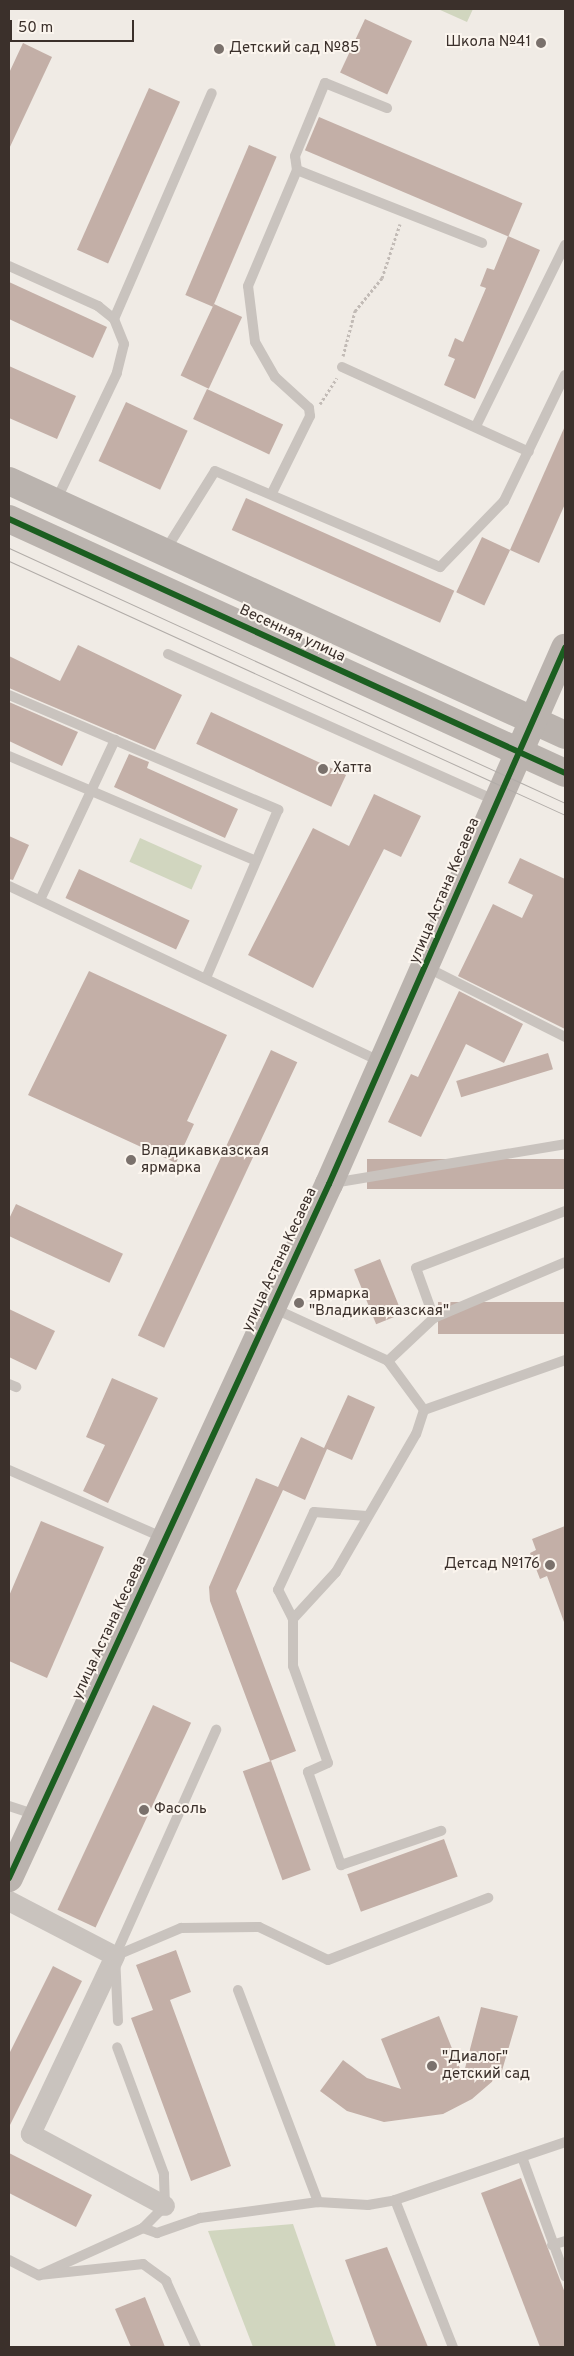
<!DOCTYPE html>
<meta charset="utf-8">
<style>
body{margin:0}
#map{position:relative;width:574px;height:2356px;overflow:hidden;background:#f0ebe5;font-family:Overpass,sans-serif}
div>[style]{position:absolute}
.green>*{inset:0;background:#d1d6bf;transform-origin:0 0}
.building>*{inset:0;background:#c3afa7;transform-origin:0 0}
.path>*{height:3px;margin-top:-1.5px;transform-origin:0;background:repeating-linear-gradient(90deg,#c2bbb6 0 2.5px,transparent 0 5px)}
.lane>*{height:10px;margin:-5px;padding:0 5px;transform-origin:5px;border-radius:5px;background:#c9c3be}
.street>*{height:20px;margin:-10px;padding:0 10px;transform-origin:10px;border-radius:10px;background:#c9c3be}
.secondary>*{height:28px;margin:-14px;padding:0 14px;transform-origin:14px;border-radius:14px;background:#bab3ae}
.tram>*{height:1px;margin:-0.5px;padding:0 0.5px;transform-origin:0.5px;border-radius:0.5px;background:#b1aca8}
.cycleway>*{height:6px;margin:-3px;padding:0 3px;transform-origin:3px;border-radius:3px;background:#1b5e20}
.dots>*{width:14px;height:14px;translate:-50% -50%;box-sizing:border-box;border:2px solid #fbf5ee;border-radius:50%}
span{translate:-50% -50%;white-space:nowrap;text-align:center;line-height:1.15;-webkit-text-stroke:4px #fbf5ee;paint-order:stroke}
.poi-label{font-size:15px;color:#3b302b}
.right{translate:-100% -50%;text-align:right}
.left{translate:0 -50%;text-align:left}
.street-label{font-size:15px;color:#3b302b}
.frame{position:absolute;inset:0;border:10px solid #3b302b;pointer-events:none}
.scale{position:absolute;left:10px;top:20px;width:124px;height:22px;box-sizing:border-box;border:2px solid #3b302b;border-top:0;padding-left:6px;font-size:15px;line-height:18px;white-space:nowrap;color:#3b302b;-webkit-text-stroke:4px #fbf5ee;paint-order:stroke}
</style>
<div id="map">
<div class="green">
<div style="clip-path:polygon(438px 9px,473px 9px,467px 22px)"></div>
<div style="left:140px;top:838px;width:68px;height:26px;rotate:24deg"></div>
<div style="clip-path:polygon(293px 2224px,336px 2347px,253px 2347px,208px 2231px)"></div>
</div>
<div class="building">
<div style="left:365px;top:19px;width:52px;height:59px;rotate:25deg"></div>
<div style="clip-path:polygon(23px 43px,52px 57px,9px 149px,9px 73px)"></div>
<div style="left:149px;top:88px;width:34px;height:177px;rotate:24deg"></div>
<div style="left:319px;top:117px;width:221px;height:36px;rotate:23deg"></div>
<div style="left:249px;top:145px;width:30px;height:163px;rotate:23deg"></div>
<div style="clip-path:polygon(508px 236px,540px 250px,475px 399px,444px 385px,455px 359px,448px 356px,455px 338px,463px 342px,486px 288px,480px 286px,487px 268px,494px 270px)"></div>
<div style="clip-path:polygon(9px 282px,107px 327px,93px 358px,9px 319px)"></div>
<div style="left:214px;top:304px;width:31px;height:79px;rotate:25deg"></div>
<div style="clip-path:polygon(9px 366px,76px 396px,57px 439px,9px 418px)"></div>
<div style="left:207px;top:389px;width:84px;height:33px;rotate:25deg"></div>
<div style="left:126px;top:402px;width:68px;height:65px;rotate:25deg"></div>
<div style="clip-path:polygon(565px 426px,565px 504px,539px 563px,510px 550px)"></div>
<div style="left:246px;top:498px;width:228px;height:35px;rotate:24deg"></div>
<div style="left:482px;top:537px;width:31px;height:61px;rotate:25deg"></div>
<div style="clip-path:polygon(78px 645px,182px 695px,155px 750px,9px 688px,9px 656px,60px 681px)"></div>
<div style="clip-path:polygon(9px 702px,78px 732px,62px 766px,9px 741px)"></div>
<div style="left:211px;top:712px;width:149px;height:35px;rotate:25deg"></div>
<div style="clip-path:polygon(129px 754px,149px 762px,147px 768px,238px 809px,225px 838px,114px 787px)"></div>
<div style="clip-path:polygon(374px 794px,421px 816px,401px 857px,384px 849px,313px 988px,248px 955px,313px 828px,349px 846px)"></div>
<div style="clip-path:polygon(9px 836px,29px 845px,13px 880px,9px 879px)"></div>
<div style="clip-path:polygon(520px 858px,565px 879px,565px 1029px,458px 976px,493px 904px,522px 918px,533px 895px,508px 883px)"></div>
<div style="left:79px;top:869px;width:122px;height:32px;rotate:25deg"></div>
<div style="clip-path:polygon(89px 971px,227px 1035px,187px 1121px,194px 1124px,176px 1163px,28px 1095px)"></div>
<div style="clip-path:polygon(459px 991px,523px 1024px,504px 1063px,466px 1044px,421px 1137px,388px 1122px,411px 1074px,418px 1077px)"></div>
<div style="left:271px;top:1050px;width:29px;height:315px;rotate:25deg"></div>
<div style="left:548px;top:1053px;width:17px;height:96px;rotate:73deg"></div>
<div style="left:565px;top:1159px;width:30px;height:198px;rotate:90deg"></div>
<div style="left:16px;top:1204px;width:118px;height:32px;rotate:25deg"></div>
<div style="left:380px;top:1259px;width:59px;height:28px;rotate:68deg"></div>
<div style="left:565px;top:1302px;width:32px;height:127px;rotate:90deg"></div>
<div style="clip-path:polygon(9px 1309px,55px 1331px,36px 1370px,9px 1357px)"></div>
<div style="clip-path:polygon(112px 1378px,158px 1398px,108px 1503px,83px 1491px,105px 1445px,86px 1437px)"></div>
<div style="clip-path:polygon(348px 1395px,375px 1407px,352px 1460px,327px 1449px,305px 1500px,283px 1490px,236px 1591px,296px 1751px,270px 1761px,210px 1601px,209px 1587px,256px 1478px,278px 1487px,301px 1437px,324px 1448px)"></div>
<div style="clip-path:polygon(41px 1521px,104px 1547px,47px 1678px,9px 1661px,9px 1596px)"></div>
<div style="clip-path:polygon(565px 1526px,565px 1621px,564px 1622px,547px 1576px,540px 1579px,530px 1553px,536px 1550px,532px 1539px)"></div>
<div style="left:153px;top:1705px;width:42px;height:226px;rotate:25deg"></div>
<div style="left:271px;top:1761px;width:116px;height:30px;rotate:70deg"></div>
<div style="left:444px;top:1839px;width:40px;height:103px;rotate:70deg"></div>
<div style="clip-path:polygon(176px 1950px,191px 1992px,170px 2000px,231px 2166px,191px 2181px,131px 2018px,153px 2010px,136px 1965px)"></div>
<div style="clip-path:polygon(53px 1966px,82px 1981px,9px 2127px,9px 2054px)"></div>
<div style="clip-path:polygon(481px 2007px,518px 2016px,501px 2074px,472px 2099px,443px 2114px,384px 2122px,347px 2111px,320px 2091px,343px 2060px,367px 2078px,401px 2089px,381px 2039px,439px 2016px,463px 2076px)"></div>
<div style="clip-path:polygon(9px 2153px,92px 2195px,76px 2227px,9px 2193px)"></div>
<div style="clip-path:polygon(521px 2178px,565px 2293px,565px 2347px,540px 2347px,481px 2193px)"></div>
<div style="clip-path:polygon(387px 2247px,428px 2347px,377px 2347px,345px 2260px)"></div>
<div style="clip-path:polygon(145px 2297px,165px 2347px,131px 2347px,115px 2309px)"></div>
</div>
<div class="path">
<div style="left:343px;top:356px;width:47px;rotate:-75.1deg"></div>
<div style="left:355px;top:311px;width:43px;rotate:-50.7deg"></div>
<div style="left:382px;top:278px;width:57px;rotate:-71.6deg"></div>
<div style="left:320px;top:404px;width:31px;rotate:-57deg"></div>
</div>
<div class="lane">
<div style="left:297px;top:170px;width:14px;rotate:-98deg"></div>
<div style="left:295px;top:156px;width:79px;rotate:-67.7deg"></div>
<div style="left:325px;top:83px;width:67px;rotate:22deg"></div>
<div style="left:9px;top:266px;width:98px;rotate:24.2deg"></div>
<div style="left:98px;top:306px;width:21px;rotate:39deg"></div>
<div style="left:114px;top:319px;width:27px;rotate:68deg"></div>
<div style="left:124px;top:344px;width:30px;rotate:104deg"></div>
<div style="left:117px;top:373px;width:142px;rotate:115.5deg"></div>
<div style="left:114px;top:319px;width:246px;rotate:-66.6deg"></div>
<div style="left:342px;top:367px;width:205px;rotate:24.4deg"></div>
<div style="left:476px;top:426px;width:202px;rotate:-63.8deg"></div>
<div style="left:272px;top:493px;width:86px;rotate:-63.7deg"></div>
<div style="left:310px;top:416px;width:8px;rotate:-97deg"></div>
<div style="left:309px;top:408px;width:46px;rotate:-137.6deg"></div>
<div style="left:275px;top:377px;width:40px;rotate:-119.7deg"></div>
<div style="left:255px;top:342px;width:56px;rotate:-97.1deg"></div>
<div style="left:248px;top:286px;width:126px;rotate:-67.1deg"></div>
<div style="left:297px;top:170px;width:199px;rotate:21.5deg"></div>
<div style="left:165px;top:551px;width:94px;rotate:-58deg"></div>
<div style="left:215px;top:471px;width:245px;rotate:23.1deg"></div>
<div style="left:440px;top:567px;width:92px;rotate:-45.9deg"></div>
<div style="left:504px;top:501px;width:140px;rotate:-64.2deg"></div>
<div style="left:168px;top:654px;width:359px;rotate:24.1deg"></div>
<div style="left:9px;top:695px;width:293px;rotate:23.1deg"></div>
<div style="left:278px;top:810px;width:181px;rotate:113.2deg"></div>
<div style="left:9px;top:756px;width:268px;rotate:23deg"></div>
<div style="left:9px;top:886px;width:412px;rotate:25.3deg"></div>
<div style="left:40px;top:900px;width:177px;rotate:-64.9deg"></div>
<div style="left:426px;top:967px;width:156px;rotate:26.7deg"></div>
<div style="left:333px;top:1183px;width:235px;rotate:-9.5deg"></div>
<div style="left:273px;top:1308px;width:127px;rotate:24.7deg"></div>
<div style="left:388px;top:1361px;width:61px;rotate:53.7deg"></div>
<div style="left:424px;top:1410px;width:25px;rotate:108deg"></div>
<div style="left:416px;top:1434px;width:160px;rotate:120.1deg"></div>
<div style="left:336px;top:1572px;width:64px;rotate:132.5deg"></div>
<div style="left:293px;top:1619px;width:47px;rotate:90deg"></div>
<div style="left:293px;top:1666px;width:103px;rotate:70.2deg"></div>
<div style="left:328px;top:1763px;width:22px;rotate:156deg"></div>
<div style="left:308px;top:1772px;width:99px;rotate:70.5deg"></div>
<div style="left:341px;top:1865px;width:106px;rotate:-18.8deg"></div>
<div style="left:434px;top:1318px;width:142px;rotate:-23.1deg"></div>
<div style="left:388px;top:1361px;width:63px;rotate:-43.1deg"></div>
<div style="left:434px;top:1318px;width:53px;rotate:-109.8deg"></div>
<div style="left:416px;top:1268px;width:160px;rotate:-20.9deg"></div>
<div style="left:9px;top:1384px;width:8px;rotate:23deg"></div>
<div style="left:424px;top:1410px;width:150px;rotate:-19.5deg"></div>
<div style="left:9px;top:1470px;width:169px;rotate:23.7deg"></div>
<div style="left:293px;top:1619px;width:33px;rotate:-117deg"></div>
<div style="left:278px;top:1590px;width:86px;rotate:-65.2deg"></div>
<div style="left:314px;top:1512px;width:53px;rotate:4.3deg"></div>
<div style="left:9px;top:1806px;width:28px;rotate:18deg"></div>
<div style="left:115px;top:1956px;width:72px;rotate:-23deg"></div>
<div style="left:181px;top:1928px;width:78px;rotate:-0.7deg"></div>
<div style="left:259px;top:1927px;width:76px;rotate:25.6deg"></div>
<div style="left:328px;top:1960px;width:172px;rotate:-21.2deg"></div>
<div style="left:238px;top:1990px;width:227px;rotate:69.3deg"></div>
<div style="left:118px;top:2021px;width:65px;rotate:-92.6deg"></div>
<div style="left:115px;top:1956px;width:248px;rotate:-65.9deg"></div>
<div style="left:522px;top:2157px;width:127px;rotate:70.1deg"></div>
<div style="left:395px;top:2200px;width:158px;rotate:68.5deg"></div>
<div style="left:143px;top:2228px;width:15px;rotate:20deg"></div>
<div style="left:157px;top:2233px;width:46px;rotate:-19.2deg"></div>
<div style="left:200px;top:2218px;width:119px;rotate:-7.7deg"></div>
<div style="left:318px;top:2202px;width:50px;rotate:3.4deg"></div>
<div style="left:368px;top:2205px;width:27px;rotate:-10deg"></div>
<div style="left:395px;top:2200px;width:180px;rotate:-18.8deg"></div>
<div style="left:552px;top:2245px;width:14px;rotate:-17deg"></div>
<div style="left:9px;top:2260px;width:34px;rotate:27deg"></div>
<div style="left:39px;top:2275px;width:105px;rotate:-6deg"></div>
<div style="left:143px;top:2264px;width:29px;rotate:36deg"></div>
<div style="left:166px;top:2281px;width:72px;rotate:65.6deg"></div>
<div style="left:39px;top:2275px;width:114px;rotate:-24.3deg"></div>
<div style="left:143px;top:2228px;width:31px;rotate:-45deg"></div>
<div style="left:165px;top:2206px;width:32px;rotate:-92deg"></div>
<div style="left:164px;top:2174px;width:135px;rotate:-110.3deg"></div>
</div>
<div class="street">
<div style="left:9px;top:1901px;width:119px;rotate:27.4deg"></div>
<div style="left:115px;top:1956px;width:197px;rotate:115.3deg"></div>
<div style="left:31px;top:2134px;width:152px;rotate:28.2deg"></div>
</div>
<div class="secondary">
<div style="left:9px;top:481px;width:611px;rotate:24.55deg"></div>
<div style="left:9px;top:519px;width:611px;rotate:24.55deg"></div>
<div style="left:9px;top:1878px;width:764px;rotate:-65.25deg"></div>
<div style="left:329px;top:1184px;width:586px;rotate:-66.24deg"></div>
</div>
<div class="tram">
<div style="left:9px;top:548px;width:612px;rotate:24.64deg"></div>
<div style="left:9px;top:561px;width:611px;rotate:24.55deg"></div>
</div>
<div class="cycleway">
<div style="left:9px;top:519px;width:611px;rotate:24.55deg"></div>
<div style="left:9px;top:1878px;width:764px;rotate:-65.25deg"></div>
<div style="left:329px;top:1184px;width:586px;rotate:-66.24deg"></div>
</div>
<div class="dots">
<div style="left:541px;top:43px;background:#7a716c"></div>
<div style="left:219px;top:49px;background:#7a716c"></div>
<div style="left:323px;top:769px;background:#7a716c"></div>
<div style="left:131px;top:1160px;background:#7a716c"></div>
<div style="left:299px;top:1303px;background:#7a716c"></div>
<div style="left:550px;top:1565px;background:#7a716c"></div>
<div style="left:144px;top:1810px;background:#7a716c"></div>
<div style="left:432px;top:2066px;background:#7a716c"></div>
</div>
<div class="poi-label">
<span class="right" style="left:531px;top:43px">Школа №41</span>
<span class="left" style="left:229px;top:49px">Детский сад №85</span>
<span class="left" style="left:333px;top:769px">Хатта</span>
<span class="left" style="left:141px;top:1160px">Владикавказская<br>ярмарка</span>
<span class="left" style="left:309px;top:1303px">ярмарка<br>"Владикавказская"</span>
<span class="right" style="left:540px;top:1565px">Детсад №176</span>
<span class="left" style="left:154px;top:1810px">Фасоль</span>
<span class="left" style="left:442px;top:2066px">"Диалог"<br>детский сад</span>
</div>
<div class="street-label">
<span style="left:292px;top:634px;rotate:25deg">Весенняя улица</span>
<span style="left:445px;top:891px;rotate:-67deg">улица Астана Кесаева</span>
<span style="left:280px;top:1260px;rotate:-65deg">улица Астана Кесаева</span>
<span style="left:110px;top:1628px;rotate:-65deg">улица Астана Кесаева</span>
</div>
<div class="frame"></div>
<div class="scale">50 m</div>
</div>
